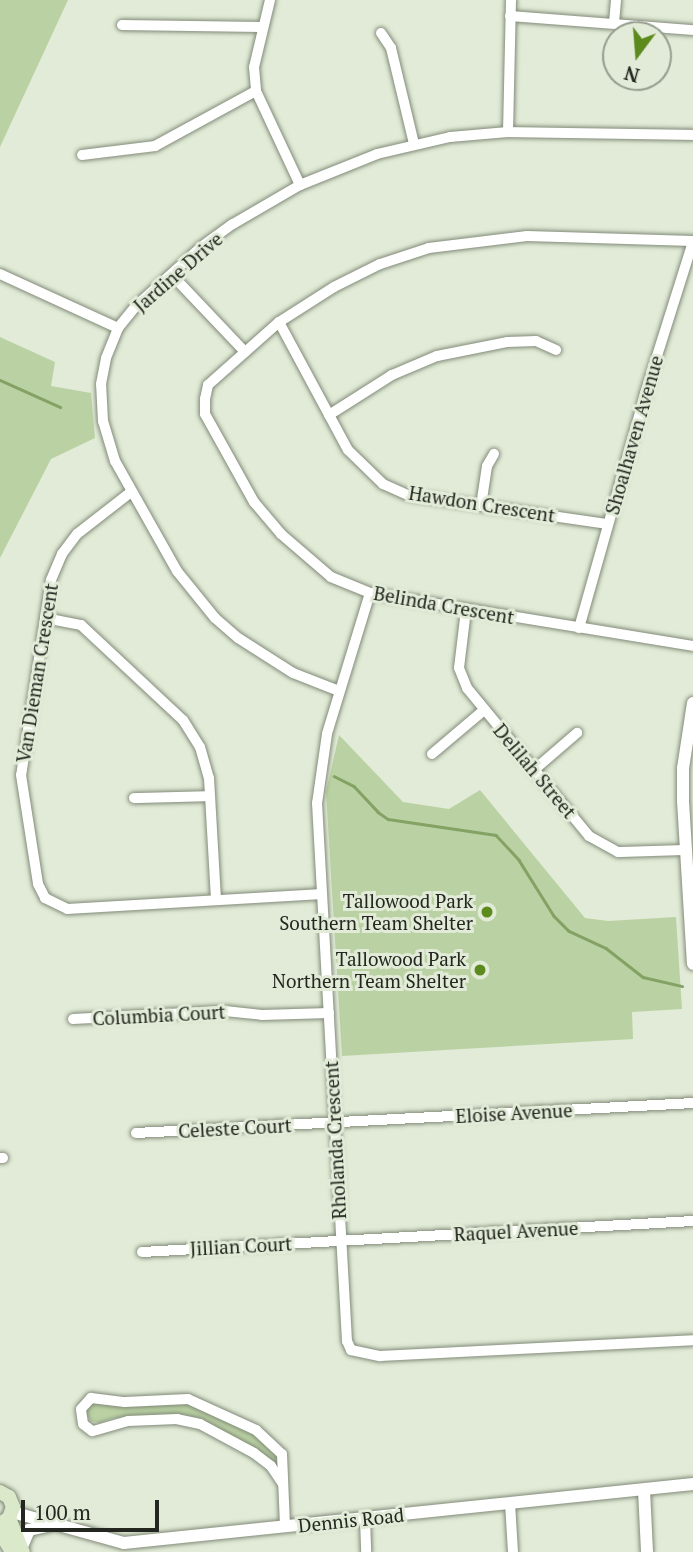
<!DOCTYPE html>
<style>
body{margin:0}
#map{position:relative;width:693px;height:1552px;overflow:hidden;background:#e1ebd7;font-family:"PT Serif",serif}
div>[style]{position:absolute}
.green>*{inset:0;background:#bad2a3}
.stream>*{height:2.5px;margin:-1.25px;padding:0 1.25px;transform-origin:1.25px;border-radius:1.25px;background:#83a264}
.roads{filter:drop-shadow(0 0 2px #828b79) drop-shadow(0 0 2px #828b79)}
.minor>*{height:10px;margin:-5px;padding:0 5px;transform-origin:5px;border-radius:5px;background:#fff}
.tertiary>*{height:12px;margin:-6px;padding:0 6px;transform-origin:6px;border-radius:6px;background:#fff}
.secondary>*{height:14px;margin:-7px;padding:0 7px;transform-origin:7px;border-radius:7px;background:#dae9c9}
.dots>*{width:19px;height:19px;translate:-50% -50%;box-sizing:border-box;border:4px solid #e1ebd7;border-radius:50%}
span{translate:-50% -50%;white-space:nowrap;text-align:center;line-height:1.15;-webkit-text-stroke:6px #e1ebd7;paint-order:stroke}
.street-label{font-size:19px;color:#232720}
.poi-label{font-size:19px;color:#232720}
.right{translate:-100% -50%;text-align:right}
.north{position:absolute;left:602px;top:21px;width:70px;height:70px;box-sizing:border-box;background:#e1ebd7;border:2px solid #959d8e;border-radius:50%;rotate:196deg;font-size:19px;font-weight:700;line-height:28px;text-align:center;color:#232720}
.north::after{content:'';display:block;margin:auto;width:24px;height:32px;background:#5d8a1c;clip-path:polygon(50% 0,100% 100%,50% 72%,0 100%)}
.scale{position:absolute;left:21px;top:1500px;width:138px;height:32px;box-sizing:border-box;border:4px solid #232720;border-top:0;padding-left:9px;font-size:21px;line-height:24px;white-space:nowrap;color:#232720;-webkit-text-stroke:5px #e1ebd7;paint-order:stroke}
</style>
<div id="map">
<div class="green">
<div style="clip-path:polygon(0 0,68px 0,0 147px)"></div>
<div style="clip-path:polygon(0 337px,55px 362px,51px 386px,91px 393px,95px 438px,51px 459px,0 558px)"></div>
<div style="clip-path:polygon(339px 735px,403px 802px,449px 809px,480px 790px,585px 918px,608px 921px,676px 917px,682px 1009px,632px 1012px,633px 1039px,342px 1056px,326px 792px)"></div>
<div style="clip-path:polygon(178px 1402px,200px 1406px,251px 1431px,279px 1456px,278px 1467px,239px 1439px,188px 1416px,114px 1418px,99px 1423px,91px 1421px,84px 1412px,88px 1403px)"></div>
</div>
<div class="stream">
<div style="left:0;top:380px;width:66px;rotate:24.2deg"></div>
<div style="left:334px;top:776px;width:22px;rotate:27deg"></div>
<div style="left:354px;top:786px;width:35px;rotate:47deg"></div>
<div style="left:378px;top:812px;width:12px;rotate:35deg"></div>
<div style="left:388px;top:819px;width:109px;rotate:8.4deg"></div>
<div style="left:496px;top:835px;width:34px;rotate:47deg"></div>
<div style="left:519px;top:860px;width:66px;rotate:58deg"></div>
<div style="left:554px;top:916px;width:21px;rotate:45deg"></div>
<div style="left:569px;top:931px;width:41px;rotate:24.7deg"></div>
<div style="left:606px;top:948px;width:47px;rotate:38.1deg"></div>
<div style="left:643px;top:977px;width:40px;rotate:13deg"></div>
</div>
<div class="roads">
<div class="minor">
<div style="left:270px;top:0;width:69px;rotate:103.4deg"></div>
<div style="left:254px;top:67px;width:24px;rotate:85deg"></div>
<div style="left:256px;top:91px;width:104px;rotate:64.9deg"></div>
<div style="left:510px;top:16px;width:184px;rotate:4.4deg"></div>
<div style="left:614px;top:23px;width:23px;rotate:-85deg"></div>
<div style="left:122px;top:25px;width:139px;rotate:0.8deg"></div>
<div style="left:381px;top:33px;width:18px;rotate:56deg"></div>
<div style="left:391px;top:48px;width:99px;rotate:76.5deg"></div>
<div style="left:508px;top:132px;width:132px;rotate:-88.7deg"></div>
<div style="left:82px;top:155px;width:74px;rotate:-7deg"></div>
<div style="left:155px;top:146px;width:115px;rotate:-28.6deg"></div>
<div style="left:693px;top:241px;width:166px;rotate:-178.3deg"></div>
<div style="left:527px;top:236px;width:99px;rotate:173deg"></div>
<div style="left:429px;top:248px;width:52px;rotate:161.9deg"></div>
<div style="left:380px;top:264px;width:51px;rotate:153.4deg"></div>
<div style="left:334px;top:287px;width:65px;rotate:147.5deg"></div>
<div style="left:279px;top:322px;width:95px;rotate:138.4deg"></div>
<div style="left:208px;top:385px;width:14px;rotate:102deg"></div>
<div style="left:205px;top:399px;width:15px;rotate:90deg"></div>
<div style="left:205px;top:414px;width:101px;rotate:60.9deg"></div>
<div style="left:254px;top:502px;width:42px;rotate:49.8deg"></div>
<div style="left:281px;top:534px;width:66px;rotate:40.7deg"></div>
<div style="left:331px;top:577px;width:42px;rotate:22.3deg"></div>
<div style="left:370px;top:593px;width:327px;rotate:9.3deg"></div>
<div style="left:0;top:274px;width:130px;rotate:24.6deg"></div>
<div style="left:172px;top:275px;width:106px;rotate:46.5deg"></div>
<div style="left:279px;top:322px;width:145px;rotate:61.7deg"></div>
<div style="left:348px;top:450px;width:49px;rotate:44.2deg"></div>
<div style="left:383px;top:484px;width:27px;rotate:24deg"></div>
<div style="left:408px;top:495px;width:202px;rotate:8.3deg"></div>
<div style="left:329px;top:415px;width:75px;rotate:-32.4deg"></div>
<div style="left:392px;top:375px;width:49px;rotate:-22.9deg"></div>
<div style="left:437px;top:356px;width:71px;rotate:-11.3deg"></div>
<div style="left:507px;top:342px;width:29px;rotate:-2deg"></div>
<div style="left:536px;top:341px;width:22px;rotate:24deg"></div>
<div style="left:131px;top:492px;width:68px;rotate:142.1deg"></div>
<div style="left:77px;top:534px;width:25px;rotate:127deg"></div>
<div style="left:62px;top:554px;width:28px;rotate:113deg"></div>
<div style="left:51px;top:580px;width:197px;rotate:98.7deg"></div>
<div style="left:21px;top:775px;width:110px;rotate:81.1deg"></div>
<div style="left:38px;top:884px;width:16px;rotate:63deg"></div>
<div style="left:45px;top:898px;width:25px;rotate:26deg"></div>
<div style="left:68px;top:909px;width:254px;rotate:-3.4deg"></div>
<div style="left:481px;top:506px;width:40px;rotate:-81.5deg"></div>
<div style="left:487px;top:466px;width:14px;rotate:-60deg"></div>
<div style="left:370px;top:593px;width:147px;rotate:107deg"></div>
<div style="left:327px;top:734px;width:70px;rotate:98.2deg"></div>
<div style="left:317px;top:803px;width:539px;rotate:86.81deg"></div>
<div style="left:347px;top:1341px;width:10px;rotate:66deg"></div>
<div style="left:351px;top:1350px;width:30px;rotate:12deg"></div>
<div style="left:380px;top:1356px;width:313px;rotate:-2.9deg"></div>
<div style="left:466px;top:610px;width:58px;rotate:96.9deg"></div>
<div style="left:459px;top:668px;width:22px;rotate:68deg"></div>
<div style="left:467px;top:688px;width:192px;rotate:50.5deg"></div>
<div style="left:589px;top:836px;width:33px;rotate:29deg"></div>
<div style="left:618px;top:852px;width:69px;rotate:-1.7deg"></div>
<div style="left:45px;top:618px;width:37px;rotate:11deg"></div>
<div style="left:81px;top:625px;width:139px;rotate:43deg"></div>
<div style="left:183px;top:720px;width:32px;rotate:58deg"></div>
<div style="left:200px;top:747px;width:32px;rotate:74deg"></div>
<div style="left:209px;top:778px;width:122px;rotate:86.7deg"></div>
<div style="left:579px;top:628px;width:243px;rotate:-74.2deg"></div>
<div style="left:645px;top:394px;width:159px;rotate:-72.5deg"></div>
<div style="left:339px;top:691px;width:49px;rotate:-158.6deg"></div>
<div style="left:293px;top:673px;width:65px;rotate:-147.5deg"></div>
<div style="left:238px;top:638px;width:30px;rotate:-139deg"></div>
<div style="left:215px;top:618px;width:60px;rotate:-129deg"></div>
<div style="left:177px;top:571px;width:126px;rotate:-119.4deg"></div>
<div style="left:115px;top:461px;width:42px;rotate:-106.7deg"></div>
<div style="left:103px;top:421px;width:37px;rotate:-93deg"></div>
<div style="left:101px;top:384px;width:26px;rotate:-79deg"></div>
<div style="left:106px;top:358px;width:32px;rotate:-68deg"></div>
<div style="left:118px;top:328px;width:27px;rotate:-51deg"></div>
<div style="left:135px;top:307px;width:89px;rotate:-42.3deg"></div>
<div style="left:201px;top:247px;width:39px;rotate:-36deg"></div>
<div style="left:233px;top:224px;width:78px;rotate:-30.2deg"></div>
<div style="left:300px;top:185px;width:83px;rotate:-21.9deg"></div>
<div style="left:377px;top:154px;width:75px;rotate:-13.1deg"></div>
<div style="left:450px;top:137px;width:58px;rotate:-4.9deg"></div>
<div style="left:508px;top:132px;width:185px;rotate:0.9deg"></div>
<div style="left:432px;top:754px;width:68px;rotate:-40.2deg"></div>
<div style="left:534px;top:770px;width:57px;rotate:-40.7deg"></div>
<div style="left:134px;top:798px;width:76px;rotate:-1.5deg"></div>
<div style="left:73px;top:1019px;width:152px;rotate:-3deg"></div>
<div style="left:225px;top:1011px;width:37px;rotate:6deg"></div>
<div style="left:262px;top:1015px;width:67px;rotate:-1.7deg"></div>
<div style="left:136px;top:1133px;width:558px;rotate:-3.08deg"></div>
<div style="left:0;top:1158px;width:3px"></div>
<div style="left:142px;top:1252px;width:552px;rotate:-3.22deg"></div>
<div style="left:283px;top:1484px;width:22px;rotate:-124deg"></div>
<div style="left:271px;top:1466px;width:21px;rotate:-143deg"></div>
<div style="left:254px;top:1453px;width:61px;rotate:-151.8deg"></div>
<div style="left:200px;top:1424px;width:24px;rotate:-168deg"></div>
<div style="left:177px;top:1419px;width:49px;rotate:177.7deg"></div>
<div style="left:128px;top:1421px;width:37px;rotate:164deg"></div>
<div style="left:92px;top:1431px;width:11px;rotate:-142deg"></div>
<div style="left:83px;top:1424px;width:15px;rotate:-98deg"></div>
<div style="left:81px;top:1409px;width:15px;rotate:-48deg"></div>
<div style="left:91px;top:1398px;width:34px;rotate:7deg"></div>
<div style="left:125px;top:1402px;width:63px;rotate:-2.7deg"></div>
<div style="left:188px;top:1399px;width:75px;rotate:24.5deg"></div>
<div style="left:256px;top:1430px;width:35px;rotate:43deg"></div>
<div style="left:282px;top:1454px;width:73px;rotate:87.6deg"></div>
<div style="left:510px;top:1503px;width:49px;rotate:86.5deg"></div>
<div style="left:365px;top:1518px;width:34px;rotate:88deg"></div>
</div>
<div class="tertiary">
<div style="left:693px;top:703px;width:66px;rotate:98.7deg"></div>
<div style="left:683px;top:768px;width:33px;rotate:90deg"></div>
<div style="left:683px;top:801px;width:163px;rotate:86.5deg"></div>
<div style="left:644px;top:1490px;width:62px;rotate:87.2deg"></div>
<div style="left:12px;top:1512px;width:116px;rotate:15.5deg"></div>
<div style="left:124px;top:1543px;width:572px;rotate:-5.92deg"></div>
<div style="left:21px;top:1549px;width:21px;rotate:-67deg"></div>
<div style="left:29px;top:1530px;width:22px;rotate:-13deg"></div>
</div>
<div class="secondary">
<div style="left:0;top:1492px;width:10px;rotate:29deg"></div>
<div style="left:9px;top:1497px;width:11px;rotate:68deg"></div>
<div style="left:13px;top:1507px;width:12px;rotate:110deg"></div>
<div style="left:9px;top:1518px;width:11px;rotate:146deg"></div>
<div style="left:9px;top:1518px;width:37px;rotate:68deg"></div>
<div style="left:0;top:1532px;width:23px;rotate:59deg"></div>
</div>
</div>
<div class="dots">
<div style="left:487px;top:912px;background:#5d8a1c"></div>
<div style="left:480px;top:970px;background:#5d8a1c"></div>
</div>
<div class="street-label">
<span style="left:178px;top:272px;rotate:-41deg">Jardine Drive</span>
<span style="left:634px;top:435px;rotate:-74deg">Shoalhaven Avenue</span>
<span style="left:482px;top:504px;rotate:9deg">Hawdon Crescent</span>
<span style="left:444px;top:605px;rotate:10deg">Belinda Crescent</span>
<span style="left:37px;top:673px;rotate:-81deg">Van Dieman Crescent</span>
<span style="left:535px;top:771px;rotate:50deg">Delilah Street</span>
<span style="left:159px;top:1015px;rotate:-3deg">Columbia Court</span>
<span style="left:514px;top:1113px;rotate:-3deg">Eloise Avenue</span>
<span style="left:235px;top:1128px;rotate:-3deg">Celeste Court</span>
<span style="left:335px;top:1140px;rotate:-93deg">Rholanda Crescent</span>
<span style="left:516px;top:1231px;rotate:-3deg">Raquel Avenue</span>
<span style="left:241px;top:1246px;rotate:-3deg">Jillian Court</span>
<span style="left:351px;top:1520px;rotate:-6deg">Dennis Road</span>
</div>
<div class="poi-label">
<span class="right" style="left:473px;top:912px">Tallowood Park<br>Southern Team Shelter</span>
<span class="right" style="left:466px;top:970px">Tallowood Park<br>Northern Team Shelter</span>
</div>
<div class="north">N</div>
<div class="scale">100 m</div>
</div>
